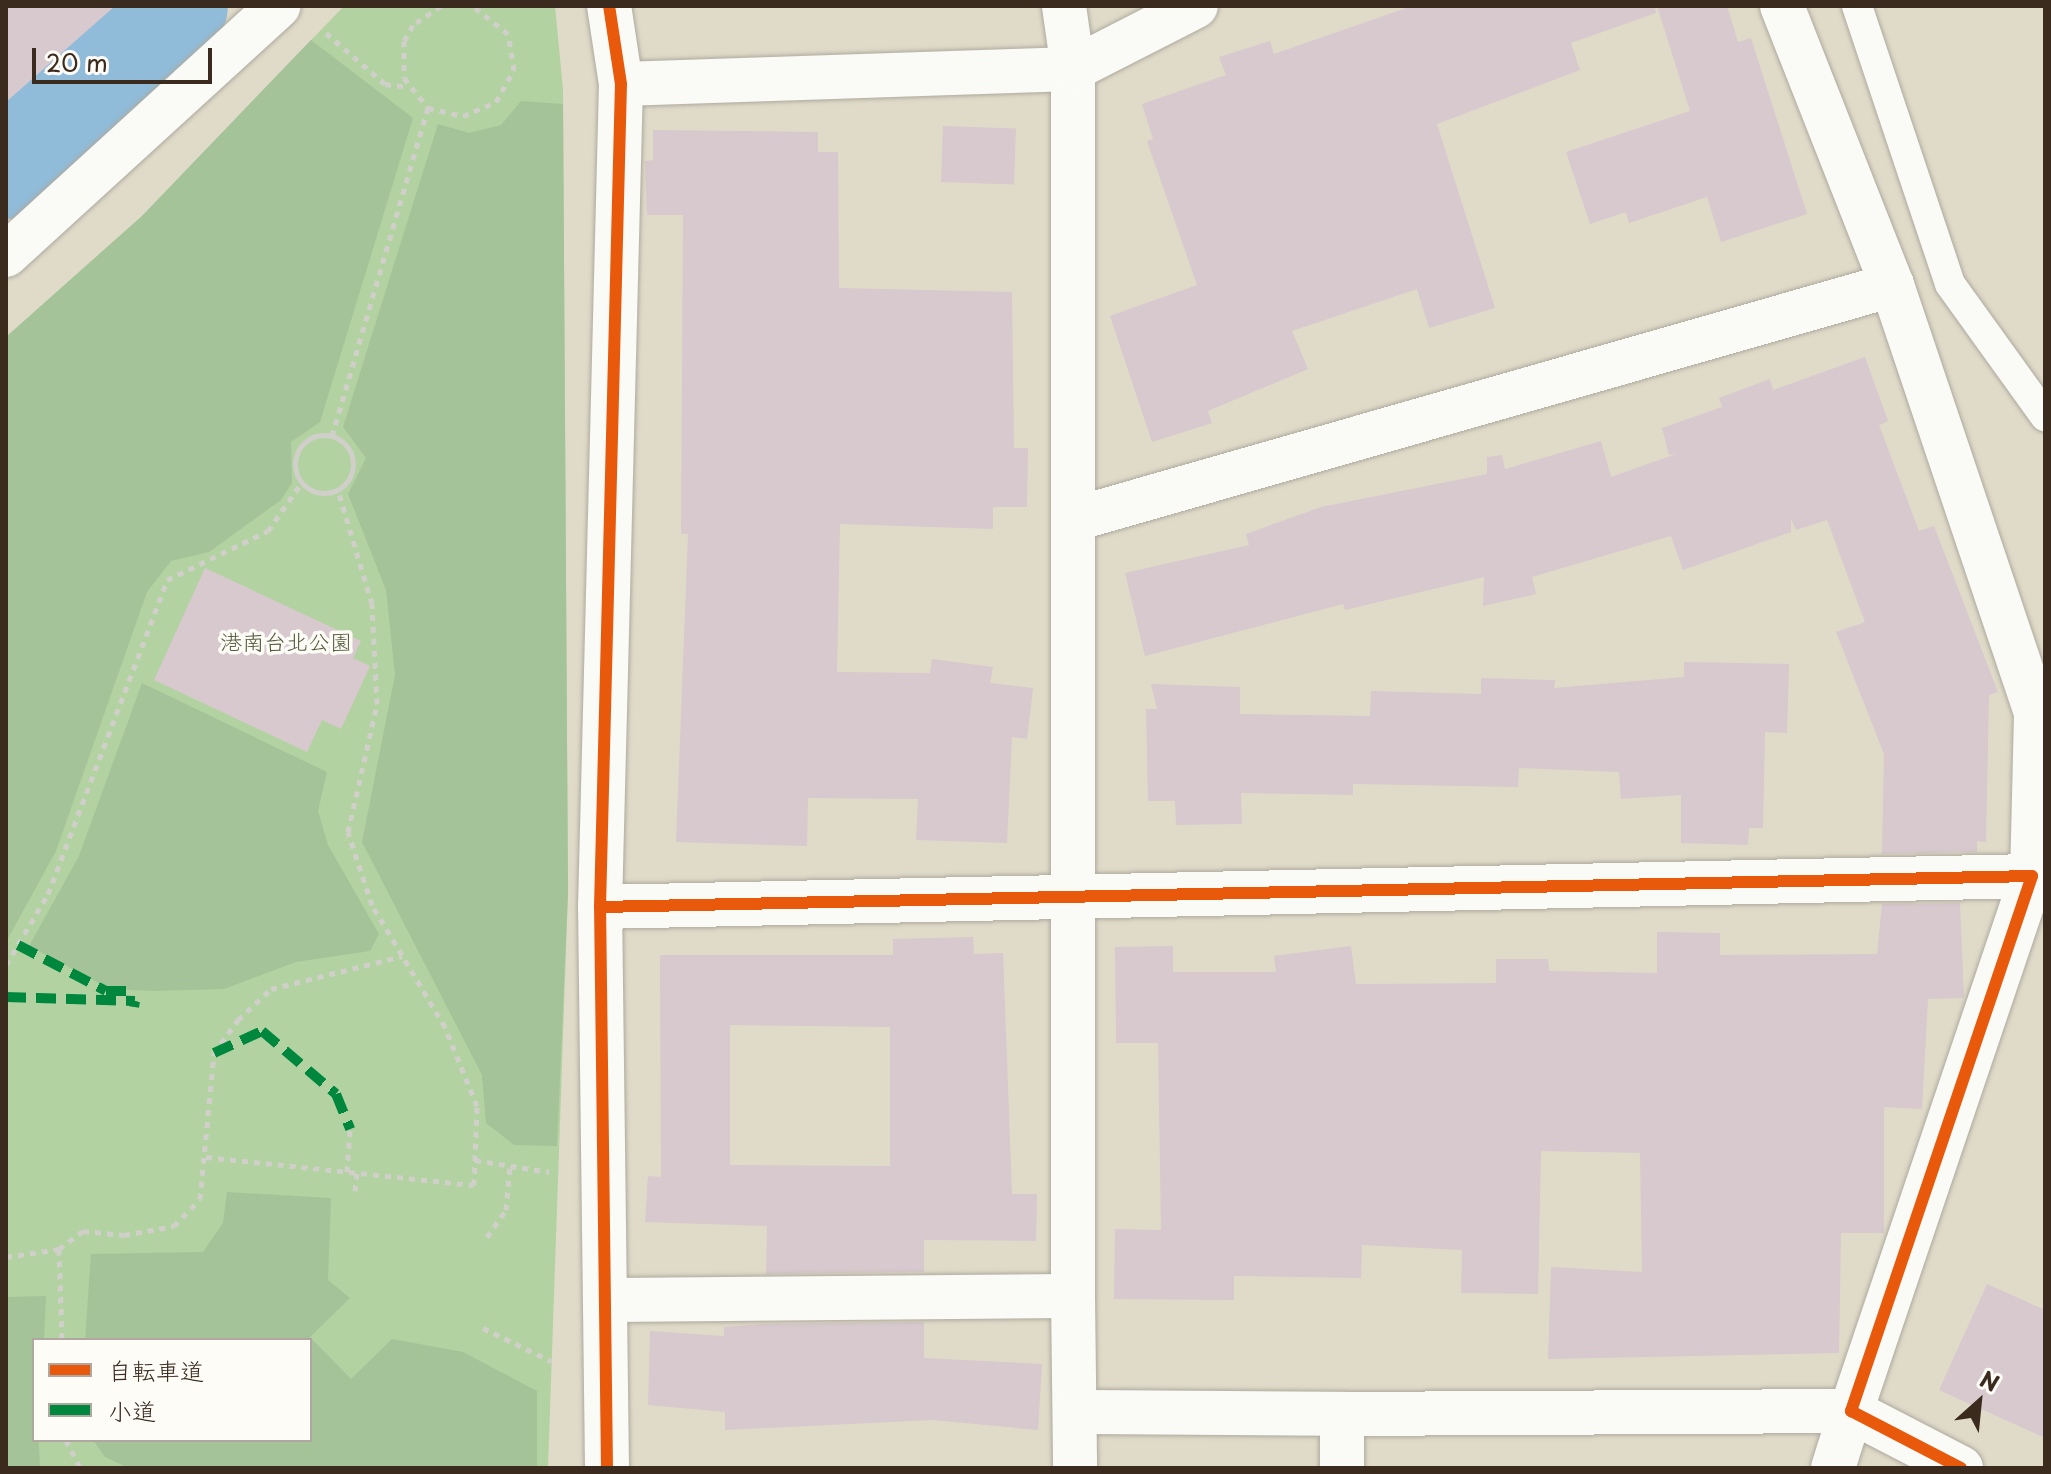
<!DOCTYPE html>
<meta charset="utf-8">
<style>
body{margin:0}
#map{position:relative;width:2051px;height:1474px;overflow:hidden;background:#e0dbc9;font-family:"Playpen Sans","Klee One",sans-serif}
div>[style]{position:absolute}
.green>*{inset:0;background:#b3d2a1}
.forest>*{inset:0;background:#a4c398}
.river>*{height:108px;margin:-54px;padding:0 54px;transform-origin:54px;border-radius:54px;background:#90bcda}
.building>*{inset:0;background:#d7c9cd;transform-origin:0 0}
.path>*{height:5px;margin-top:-2.5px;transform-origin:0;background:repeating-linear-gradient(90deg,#d1cfca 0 6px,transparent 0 12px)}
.path>.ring{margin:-2.5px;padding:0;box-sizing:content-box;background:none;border:5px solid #d1cfca;border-radius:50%}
.roads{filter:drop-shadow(0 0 2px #aeaa9e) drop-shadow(0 0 2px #aeaa9e)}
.service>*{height:30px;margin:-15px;padding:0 15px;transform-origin:15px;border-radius:15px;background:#fafaf7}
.minor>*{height:44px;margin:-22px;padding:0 22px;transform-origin:22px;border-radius:22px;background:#fafaf7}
.quiet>*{height:10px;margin-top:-5px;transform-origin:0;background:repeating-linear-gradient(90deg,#00873e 0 20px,transparent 0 30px)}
.cycleway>*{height:12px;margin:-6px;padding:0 6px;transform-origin:6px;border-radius:6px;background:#e8590c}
span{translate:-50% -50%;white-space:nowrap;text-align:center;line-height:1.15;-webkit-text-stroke:7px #fdfcf7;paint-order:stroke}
.park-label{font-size:22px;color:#545a3c}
.frame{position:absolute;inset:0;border:8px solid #3b2a1e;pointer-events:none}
.legend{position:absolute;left:32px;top:1338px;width:280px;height:104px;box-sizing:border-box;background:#fdfcf7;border:2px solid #afa8a0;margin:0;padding:10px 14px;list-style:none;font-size:24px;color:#3b2a1e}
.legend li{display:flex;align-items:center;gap:16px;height:40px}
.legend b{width:40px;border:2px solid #afa8a0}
.north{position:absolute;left:1939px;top:1362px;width:80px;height:80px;-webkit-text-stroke:6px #fdfcf7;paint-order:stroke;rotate:27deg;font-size:22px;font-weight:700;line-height:32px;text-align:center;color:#3b2a1e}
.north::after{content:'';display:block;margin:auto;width:28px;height:36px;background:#3b2a1e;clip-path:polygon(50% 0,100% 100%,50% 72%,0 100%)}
.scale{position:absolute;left:32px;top:48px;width:180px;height:36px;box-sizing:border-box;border:4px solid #3b2a1e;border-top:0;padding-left:10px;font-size:24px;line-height:28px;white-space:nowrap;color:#3b2a1e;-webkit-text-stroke:6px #fdfcf7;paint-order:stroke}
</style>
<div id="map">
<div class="green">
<div style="clip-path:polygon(evenodd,344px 6px,555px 6px,563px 89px,568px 893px,548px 1468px,6px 1468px,6px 337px,142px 216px,344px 6px,34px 1340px,310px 1340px,310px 1440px,34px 1440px,34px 1340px)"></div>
</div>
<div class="forest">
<div style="clip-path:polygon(311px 40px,413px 118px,320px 422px,291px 442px,292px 483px,281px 500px,209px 552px,171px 561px,147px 592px,56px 851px,6px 942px,6px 337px,142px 216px)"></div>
<div style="clip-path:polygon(521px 101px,563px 104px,568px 893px,557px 1146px,514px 1145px,486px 1123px,482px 1075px,362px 842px,395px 675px,386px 590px,348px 494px,366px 458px,343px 427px,438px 124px,469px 133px,501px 125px)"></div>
<div style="clip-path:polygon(142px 683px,327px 772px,318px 811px,328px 845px,379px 934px,370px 951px,296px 962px,224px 989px,153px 991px,110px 989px,29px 946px,79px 856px)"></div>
<div style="clip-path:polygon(227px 1192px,331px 1198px,328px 1280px,350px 1298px,310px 1337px,351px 1379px,392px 1339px,463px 1352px,537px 1391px,537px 1468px,129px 1468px,105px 1457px,93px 1440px,310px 1440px,310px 1340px,85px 1340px,91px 1254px,203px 1252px,223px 1223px)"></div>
<div style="clip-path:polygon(46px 1296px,44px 1340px,34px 1340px,40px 1468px,6px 1468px,6px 1297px)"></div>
</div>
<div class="river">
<div style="left:6px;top:165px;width:231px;rotate:-43.4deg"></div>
</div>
<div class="building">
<div style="clip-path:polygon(6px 6px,115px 6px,6px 102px)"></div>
<div style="clip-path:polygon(1412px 6px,1655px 6px,1656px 13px,1571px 43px,1580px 70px,1437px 124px,1495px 308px,1429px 328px,1417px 289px,1292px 331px,1308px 369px,1208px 411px,1212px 423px,1152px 442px,1110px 316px,1197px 285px,1147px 141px,1153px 139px,1142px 104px,1226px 75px,1219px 57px,1270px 41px,1274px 54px)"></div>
<div style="clip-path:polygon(1657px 6px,1727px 6px,1738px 42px,1751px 38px,1807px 214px,1721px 242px,1707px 197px,1629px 223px,1626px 212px,1590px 224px,1566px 152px,1690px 111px)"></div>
<div style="left:943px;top:126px;width:73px;height:56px;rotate:2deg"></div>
<div style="clip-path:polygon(653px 130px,818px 132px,818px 152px,838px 152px,839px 288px,1012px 292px,1014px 448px,1028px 448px,1027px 507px,993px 507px,993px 529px,840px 524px,837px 672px,930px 673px,932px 659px,993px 667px,990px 683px,1033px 688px,1027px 739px,1012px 737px,1007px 843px,916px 840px,918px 799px,808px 798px,807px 846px,676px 842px,688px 534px,681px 534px,683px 215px,647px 215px,645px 161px,653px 160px)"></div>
<div style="clip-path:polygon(1865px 357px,1888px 421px,1879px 425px,1919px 531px,1934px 526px,1998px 692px,1989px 695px,1986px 842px,1977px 841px,1977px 852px,1882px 854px,1884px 754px,1836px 632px,1865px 622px,1827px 520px,1796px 530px,1791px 519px,1791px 532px,1683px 570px,1671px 536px,1532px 577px,1536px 594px,1483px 606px,1484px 577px,1345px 610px,1343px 604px,1145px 656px,1125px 573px,1249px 545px,1246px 534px,1321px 507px,1487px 474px,1487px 457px,1502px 455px,1505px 469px,1601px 441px,1611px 477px,1679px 453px,1669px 455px,1662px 428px,1722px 407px,1719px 398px,1770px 379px,1773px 390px)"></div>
<div style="clip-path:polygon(205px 568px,361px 641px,353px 658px,370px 666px,341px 729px,322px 720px,307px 752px,154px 680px)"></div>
<div style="clip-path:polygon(1684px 662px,1789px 664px,1787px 733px,1765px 732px,1763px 828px,1749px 828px,1748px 845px,1681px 843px,1681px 795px,1621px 799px,1619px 772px,1519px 768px,1518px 787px,1353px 784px,1353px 795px,1241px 793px,1242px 824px,1176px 825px,1175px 801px,1148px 801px,1146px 709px,1157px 709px,1151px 684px,1240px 687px,1240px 714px,1370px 716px,1371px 691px,1481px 694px,1481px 678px,1555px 680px,1554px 688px,1684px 677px)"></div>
<div style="clip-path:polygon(1960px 903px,1964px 998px,1928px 999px,1922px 1109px,1884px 1107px,1884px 1233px,1841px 1233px,1839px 1353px,1548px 1359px,1551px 1267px,1642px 1272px,1640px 1153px,1541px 1151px,1538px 1294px,1461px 1293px,1462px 1250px,1362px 1245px,1361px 1278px,1234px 1276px,1234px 1300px,1114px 1299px,1115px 1229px,1161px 1230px,1158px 1043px,1116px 1043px,1115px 947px,1173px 946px,1173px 972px,1276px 972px,1274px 956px,1351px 946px,1356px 984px,1496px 983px,1496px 959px,1548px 959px,1549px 971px,1657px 973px,1657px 932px,1720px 933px,1720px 955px,1877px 954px,1882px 904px)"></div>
<div style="clip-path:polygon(evenodd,973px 937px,974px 954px,1003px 953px,1012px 1194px,1037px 1194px,1036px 1241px,924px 1240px,924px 1272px,766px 1274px,767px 1226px,645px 1222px,648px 1176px,661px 1177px,660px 955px,893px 955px,893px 939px,973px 937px,730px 1025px,890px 1027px,890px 1166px,730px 1165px,730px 1025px)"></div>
<div style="clip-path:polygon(1987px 1284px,2045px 1310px,2045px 1438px,1939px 1390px)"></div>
<div style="clip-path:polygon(924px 1322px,924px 1358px,1042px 1364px,1038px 1430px,932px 1420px,725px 1430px,725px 1412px,648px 1405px,650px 1331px,724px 1336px,724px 1327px,765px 1324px)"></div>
</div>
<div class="path">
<div style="left:441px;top:6px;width:34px;rotate:146deg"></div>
<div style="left:413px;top:25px;width:18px;rotate:119deg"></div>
<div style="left:404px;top:41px;width:37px;rotate:90deg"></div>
<div style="left:404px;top:78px;width:38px;rotate:51deg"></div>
<div style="left:428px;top:108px;width:36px;rotate:13deg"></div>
<div style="left:463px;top:116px;width:36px;rotate:-23deg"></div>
<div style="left:496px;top:102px;width:37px;rotate:-61deg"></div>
<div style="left:514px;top:70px;width:36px;rotate:-99deg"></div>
<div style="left:508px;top:34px;width:45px;rotate:-141.3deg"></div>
<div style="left:326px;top:33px;width:78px;rotate:40.8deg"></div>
<div style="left:385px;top:84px;width:23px;rotate:7deg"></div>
<div class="ring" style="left:295px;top:435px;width:53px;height:53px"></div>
<div style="left:332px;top:436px;width:342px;rotate:-73.7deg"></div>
<div style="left:6px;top:965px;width:82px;rotate:-59.4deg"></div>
<div style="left:48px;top:894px;width:336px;rotate:-69.2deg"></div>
<div style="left:167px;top:580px;width:112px;rotate:-25.9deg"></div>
<div style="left:268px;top:531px;width:60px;rotate:-55.2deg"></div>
<div style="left:206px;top:1157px;width:269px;rotate:6deg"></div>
<div style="left:474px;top:1185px;width:79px;rotate:-87.8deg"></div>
<div style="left:477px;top:1106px;width:85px;rotate:-112.1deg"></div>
<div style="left:445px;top:1027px;width:142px;rotate:-120.9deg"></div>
<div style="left:372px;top:905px;width:77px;rotate:-108.2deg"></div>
<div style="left:348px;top:832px;width:131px;rotate:-77.2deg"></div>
<div style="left:377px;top:704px;width:100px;rotate:-92.9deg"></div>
<div style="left:372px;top:604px;width:119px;rotate:-106.6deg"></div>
<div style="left:475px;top:1160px;width:75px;rotate:9.2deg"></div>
<div style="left:347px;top:1172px;width:43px;rotate:-86deg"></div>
<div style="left:355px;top:1191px;width:18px;rotate:-84deg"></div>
<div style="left:487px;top:1237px;width:33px;rotate:-55deg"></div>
<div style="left:506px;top:1210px;width:45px;rotate:-84.9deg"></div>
<div style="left:59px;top:1249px;width:91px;rotate:88.1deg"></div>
<div style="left:6px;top:1257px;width:54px;rotate:-8.6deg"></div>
<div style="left:59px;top:1249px;width:30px;rotate:-37deg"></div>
<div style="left:83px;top:1231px;width:41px;rotate:5.6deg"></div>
<div style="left:124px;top:1235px;width:51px;rotate:-10.2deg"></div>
<div style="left:174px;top:1226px;width:37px;rotate:-46deg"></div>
<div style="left:200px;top:1199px;width:147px;rotate:-84.5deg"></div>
<div style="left:214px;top:1053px;width:41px;rotate:-54deg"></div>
<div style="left:238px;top:1020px;width:45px;rotate:-43.2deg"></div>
<div style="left:271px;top:989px;width:135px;rotate:-14.1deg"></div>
<div style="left:483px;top:1328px;width:76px;rotate:25.9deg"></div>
<div style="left:66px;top:1440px;width:31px;rotate:63deg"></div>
</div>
<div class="roads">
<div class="service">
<div style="left:1857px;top:6px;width:293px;rotate:71.5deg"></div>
<div style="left:1950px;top:284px;width:163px;rotate:54.3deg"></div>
</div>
<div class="minor">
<div style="left:1064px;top:6px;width:64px;rotate:81.9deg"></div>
<div style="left:1073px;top:69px;width:1227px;rotate:90deg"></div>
<div style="left:1782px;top:6px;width:300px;rotate:68.5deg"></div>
<div style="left:1892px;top:285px;width:453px;rotate:71.4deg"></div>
<div style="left:2036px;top:714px;width:162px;rotate:91.4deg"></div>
<div style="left:621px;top:84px;width:452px;rotate:-1.9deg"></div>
<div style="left:1073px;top:69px;width:138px;rotate:-27.1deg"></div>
<div style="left:6px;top:255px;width:369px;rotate:-42.4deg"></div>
<div style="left:1075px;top:519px;width:850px;rotate:-15.98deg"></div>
<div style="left:600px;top:907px;width:1432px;rotate:-1.24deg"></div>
<div style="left:2032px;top:876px;width:565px;rotate:108.69deg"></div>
<div style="left:1851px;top:1411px;width:124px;rotate:27.4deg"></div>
<div style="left:606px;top:1300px;width:467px;rotate:-0.5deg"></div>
<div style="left:1073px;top:1296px;width:172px;rotate:89.3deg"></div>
<div style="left:1076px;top:1412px;width:266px;rotate:0.4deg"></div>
<div style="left:1342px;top:1414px;width:54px;rotate:90deg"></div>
<div style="left:1342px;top:1414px;width:509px;rotate:-0.34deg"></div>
<div style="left:1851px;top:1411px;width:60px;rotate:107.5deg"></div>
<div style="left:607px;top:1468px;width:561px;rotate:-90.71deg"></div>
<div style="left:600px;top:907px;width:823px;rotate:-88.54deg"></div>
<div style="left:621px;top:84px;width:79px;rotate:-98.7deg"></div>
</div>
</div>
<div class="quiet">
<div style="left:18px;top:945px;width:99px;rotate:27.6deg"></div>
<div style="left:106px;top:991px;width:29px"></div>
<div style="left:6px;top:997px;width:129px;rotate:1.8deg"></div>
<div style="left:135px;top:1001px;width:6px;rotate:99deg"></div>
<div style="left:214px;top:1053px;width:53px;rotate:-24.6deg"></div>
<div style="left:262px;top:1031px;width:97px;rotate:40.4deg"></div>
<div style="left:336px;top:1094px;width:38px;rotate:68deg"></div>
</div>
<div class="cycleway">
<div style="left:600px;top:907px;width:1432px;rotate:-1.24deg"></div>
<div style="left:2032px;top:876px;width:565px;rotate:108.69deg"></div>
<div style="left:1851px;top:1411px;width:124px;rotate:27.4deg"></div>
<div style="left:607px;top:1468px;width:561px;rotate:-90.71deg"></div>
<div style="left:600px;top:907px;width:823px;rotate:-88.54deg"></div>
<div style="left:621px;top:84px;width:79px;rotate:-98.7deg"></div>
</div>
<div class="park-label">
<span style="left:286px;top:641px">港南台北公園</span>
</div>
<div class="frame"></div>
<ul class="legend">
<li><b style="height:10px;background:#e8590c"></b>自転車道</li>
<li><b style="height:10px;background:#00873e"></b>小道</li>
</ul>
<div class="north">N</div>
<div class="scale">20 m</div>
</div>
